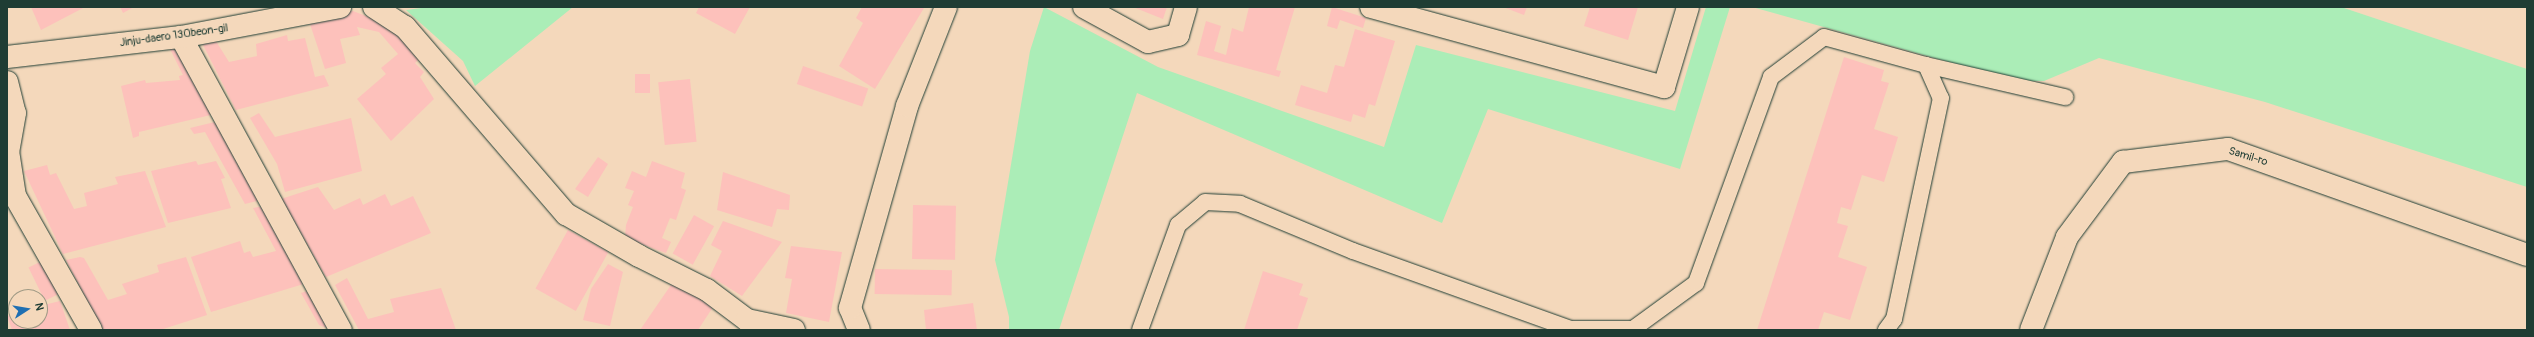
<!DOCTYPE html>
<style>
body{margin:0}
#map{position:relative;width:2534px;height:337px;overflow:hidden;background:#f4d8bb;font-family:Pangolin,sans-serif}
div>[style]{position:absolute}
.green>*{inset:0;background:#abedb7}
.building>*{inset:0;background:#fdc1bb;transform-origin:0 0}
.roads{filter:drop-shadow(0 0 1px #1f3d34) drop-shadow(0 0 1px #1f3d34)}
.lane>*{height:16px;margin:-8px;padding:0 8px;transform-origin:8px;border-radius:8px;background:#f4d8bb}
.street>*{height:22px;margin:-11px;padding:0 11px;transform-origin:11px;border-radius:11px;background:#f4d8bb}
span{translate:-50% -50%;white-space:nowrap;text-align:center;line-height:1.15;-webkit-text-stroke:3.5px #f4d8bb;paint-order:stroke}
.street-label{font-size:11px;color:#1f3d34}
.frame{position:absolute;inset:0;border:8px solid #1f3d34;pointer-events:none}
.north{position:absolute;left:8px;top:289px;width:40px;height:40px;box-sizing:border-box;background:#f4d8bb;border:1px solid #9f9a85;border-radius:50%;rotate:78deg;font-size:11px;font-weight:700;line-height:16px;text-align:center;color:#1f3d34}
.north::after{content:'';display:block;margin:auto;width:14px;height:18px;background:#1f6fb2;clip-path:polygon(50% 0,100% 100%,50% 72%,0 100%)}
</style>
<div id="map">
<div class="green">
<div style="clip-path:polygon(429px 7px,573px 7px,475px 86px,463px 61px,406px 10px)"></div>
<div style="clip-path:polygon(1044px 7px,1158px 67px,1384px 147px,1416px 45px,1675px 111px,1706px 7px,1730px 7px,1680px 169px,1488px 109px,1442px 223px,1137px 93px,1059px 330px,1009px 330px,1009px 317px,995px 260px,1030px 51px)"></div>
<div style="clip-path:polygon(1752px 7px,2341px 7px,2527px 69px,2527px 187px,2265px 102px,2099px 58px,2044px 81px,2017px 81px)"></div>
</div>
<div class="building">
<div style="clip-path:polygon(31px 7px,85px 7px,41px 30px)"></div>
<div style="clip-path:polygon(120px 7px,134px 7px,123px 13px)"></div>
<div style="clip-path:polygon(699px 7px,750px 7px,735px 34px,696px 13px)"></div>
<div style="clip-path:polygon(862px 7px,924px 8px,875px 89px,839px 66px,863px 23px,856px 18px)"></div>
<div style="clip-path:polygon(1133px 7px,1167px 7px,1163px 19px)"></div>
<div style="clip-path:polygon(1249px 7px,1295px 7px,1276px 70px,1281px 71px,1279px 77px,1197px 55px,1206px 21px,1221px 26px,1214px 51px,1226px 55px,1232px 28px,1243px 32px)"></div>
<div style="clip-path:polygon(1332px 7px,1366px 18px,1363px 28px,1340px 20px,1337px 29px,1327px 26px)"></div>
<div style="clip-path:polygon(1503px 7px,1527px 7px,1524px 15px)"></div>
<div style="clip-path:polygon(1590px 7px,1638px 7px,1628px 40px,1584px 26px)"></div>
<div style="clip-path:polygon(353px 11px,386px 24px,420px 58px,415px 63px,424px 72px,420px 77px,434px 99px,391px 141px,357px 99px,386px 74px,381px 68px,398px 54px,379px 32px,357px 27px,360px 35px,340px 39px,346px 63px,325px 69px,308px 18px)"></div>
<div style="clip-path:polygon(1355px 29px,1395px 41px,1375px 106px,1369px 104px,1365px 118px,1353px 114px,1351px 122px,1295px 105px,1301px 85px,1327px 93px,1335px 65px,1344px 67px)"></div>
<div style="clip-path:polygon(287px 35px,288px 41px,305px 38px,315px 77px,324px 75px,329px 86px,236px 110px,201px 41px,214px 38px,229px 62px,257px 56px,256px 44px)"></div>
<div style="clip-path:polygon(178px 45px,215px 114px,139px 132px,139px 136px,133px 138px,121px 86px,145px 80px,146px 83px,180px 80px,179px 76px,183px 75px,169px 47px)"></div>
<div style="clip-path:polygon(1844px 57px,1884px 70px,1881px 81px,1889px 83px,1874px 129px,1898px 137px,1884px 182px,1862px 175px,1851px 210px,1841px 207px,1837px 223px,1848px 226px,1838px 257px,1867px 267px,1850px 320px,1824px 312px,1818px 330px,1757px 330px)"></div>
<div style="left:803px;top:66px;width:69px;height:19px;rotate:19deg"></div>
<div style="left:650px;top:74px;width:19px;height:15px;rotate:90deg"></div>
<div style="left:690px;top:79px;width:63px;height:32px;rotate:84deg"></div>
<div style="clip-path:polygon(259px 113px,275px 137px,351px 118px,362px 171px,285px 192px,277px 164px,250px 118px)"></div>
<div style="clip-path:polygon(219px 121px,261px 200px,245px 204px,205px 132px,194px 134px,190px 128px)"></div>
<div style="clip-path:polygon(598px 157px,608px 164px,588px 197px,575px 189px)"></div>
<div style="clip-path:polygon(196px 161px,198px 165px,216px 161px,225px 178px,221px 179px,231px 208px,168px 223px,151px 171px)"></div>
<div style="clip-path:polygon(652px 161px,685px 173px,681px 188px,686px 190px,676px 220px,670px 218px,662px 238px,671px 242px,666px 253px,625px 238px,626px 225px,633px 207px,628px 205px,634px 191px,625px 188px,632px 171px,646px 177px)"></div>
<div style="clip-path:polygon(47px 165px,50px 175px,56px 173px,74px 209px,87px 206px,84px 193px,118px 184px,115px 177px,145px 171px,166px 227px,63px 254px,24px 171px)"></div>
<div style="clip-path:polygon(723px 172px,790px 195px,789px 210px,777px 209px,772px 227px,717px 210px)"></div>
<div style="clip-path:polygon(318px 187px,334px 210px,360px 198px,363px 205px,385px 194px,391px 206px,413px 196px,431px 233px,326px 277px,281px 199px)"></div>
<div style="left:913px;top:205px;width:43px;height:54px;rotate:1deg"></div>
<div style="clip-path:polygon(264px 206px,307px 283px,211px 312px,191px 257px,240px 241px,244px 253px,250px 251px,253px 257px,276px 251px,253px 208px)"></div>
<div style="left:694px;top:215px;width:23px;height:44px;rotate:29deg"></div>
<div style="clip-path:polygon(723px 221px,782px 242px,742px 296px,710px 276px,722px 251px,711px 245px)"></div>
<div style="left:568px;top:230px;width:46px;height:67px;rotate:29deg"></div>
<div style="clip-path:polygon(791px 246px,842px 252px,829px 322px,786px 313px,792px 279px,785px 278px)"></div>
<div style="clip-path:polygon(80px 257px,84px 258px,108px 300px,127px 294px,122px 284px,159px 272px,157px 265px,186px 257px,207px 315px,160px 330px,102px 330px,66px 260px)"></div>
<div style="left:42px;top:261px;width:37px;height:15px;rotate:64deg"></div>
<div style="clip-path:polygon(608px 264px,623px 272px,610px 326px,583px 320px,591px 289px)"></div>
<div style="left:875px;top:269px;width:77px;height:25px;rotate:1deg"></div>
<div style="clip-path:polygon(1263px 271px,1303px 284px,1299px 295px,1308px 298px,1297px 330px,1244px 330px)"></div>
<div style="clip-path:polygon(347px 278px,368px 319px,394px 312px,390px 299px,441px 288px,456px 330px,359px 330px,335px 285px)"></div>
<div style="clip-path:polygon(673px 282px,713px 307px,698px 330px,640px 330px)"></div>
<div style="clip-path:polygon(310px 290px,332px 330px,319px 325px,301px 293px)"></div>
<div style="clip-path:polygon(60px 301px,70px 330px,12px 330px,7px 316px,16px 313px,16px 321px,40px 321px,40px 306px)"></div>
<div style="clip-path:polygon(973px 303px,977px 330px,926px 330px,924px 310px)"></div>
</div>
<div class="roads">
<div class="lane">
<div style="left:1926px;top:65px;width:143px;rotate:13deg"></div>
<div style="left:1140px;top:330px;width:112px;rotate:-70.1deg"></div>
<div style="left:1178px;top:225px;width:35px;rotate:-40deg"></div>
<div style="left:1205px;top:202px;width:35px;rotate:3deg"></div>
<div style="left:1240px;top:204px;width:122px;rotate:22.6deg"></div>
<div style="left:1353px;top:251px;width:232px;rotate:19.7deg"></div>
<div style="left:1571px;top:329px;width:62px"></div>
<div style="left:1633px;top:329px;width:78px;rotate:-36.1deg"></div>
<div style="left:1696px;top:283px;width:219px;rotate:-70deg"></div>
<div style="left:1771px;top:77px;width:66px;rotate:-37deg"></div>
<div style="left:1824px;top:37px;width:106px;rotate:15.4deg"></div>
<div style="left:1926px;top:65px;width:36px;rotate:66deg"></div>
<div style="left:1941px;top:98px;width:226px;rotate:102deg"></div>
<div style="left:1894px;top:319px;width:14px;rotate:126deg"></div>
</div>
<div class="street">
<div style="left:374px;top:7px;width:37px;rotate:33deg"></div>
<div style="left:405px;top:27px;width:247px;rotate:49.3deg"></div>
<div style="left:566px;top:214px;width:84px;rotate:29.9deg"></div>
<div style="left:639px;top:256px;width:76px;rotate:26.6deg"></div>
<div style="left:707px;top:290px;width:50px;rotate:36.9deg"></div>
<div style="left:747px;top:320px;width:48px;rotate:12deg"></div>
<div style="left:1084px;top:7px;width:73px;rotate:28.7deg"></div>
<div style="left:1148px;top:42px;width:31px;rotate:-13deg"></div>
<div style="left:1178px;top:35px;width:29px;rotate:-74deg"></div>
<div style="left:1371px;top:7px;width:304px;rotate:15.3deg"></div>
<div style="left:1664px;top:87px;width:84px;rotate:-73.3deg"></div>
<div style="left:181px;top:37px;width:334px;rotate:61.4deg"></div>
<div style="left:7px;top:57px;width:175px;rotate:-6.6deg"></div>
<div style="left:181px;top:37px;width:162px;rotate:-10.7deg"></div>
<div style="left:7px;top:82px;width:32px;rotate:76deg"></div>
<div style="left:15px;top:113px;width:39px;rotate:100deg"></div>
<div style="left:8px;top:151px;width:46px;rotate:81.2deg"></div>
<div style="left:15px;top:196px;width:154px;rotate:60.4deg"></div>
<div style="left:859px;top:330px;width:24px;rotate:-112deg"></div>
<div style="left:850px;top:308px;width:210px;rotate:-74.2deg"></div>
<div style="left:907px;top:106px;width:106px;rotate:-68.5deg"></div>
<div style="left:2031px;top:330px;width:100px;rotate:-68.8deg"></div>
<div style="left:2067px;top:237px;width:94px;rotate:-53.3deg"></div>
<div style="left:2123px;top:162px;width:106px;rotate:-7.1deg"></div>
<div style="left:2228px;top:149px;width:317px;rotate:19.5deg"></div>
</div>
</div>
<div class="street-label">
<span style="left:174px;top:36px;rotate:-8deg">Jinju-daero 130beon-gil</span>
<span style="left:2248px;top:157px;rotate:17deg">Samil-ro</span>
</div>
<div class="frame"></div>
<div class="north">N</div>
</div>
